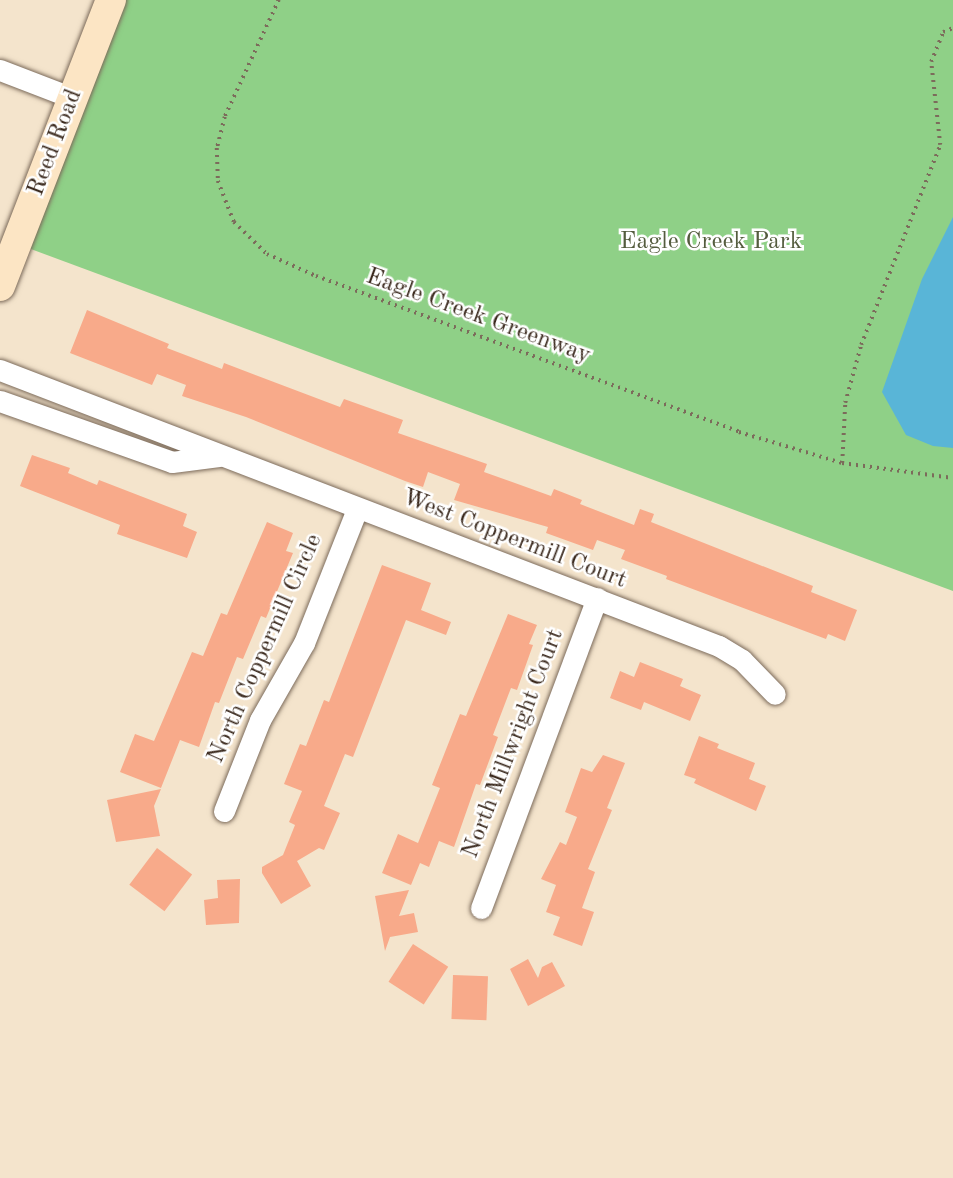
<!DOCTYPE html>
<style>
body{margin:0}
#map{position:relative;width:953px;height:1178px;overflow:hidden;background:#f4e4cc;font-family:"Old Standard TT",serif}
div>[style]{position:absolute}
.green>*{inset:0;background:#8fd087}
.water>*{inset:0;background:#59b5d7}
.building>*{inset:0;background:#f8aa8a;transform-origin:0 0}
.path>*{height:3.5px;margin-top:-1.75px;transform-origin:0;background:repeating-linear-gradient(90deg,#7c6b5b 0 2px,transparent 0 7px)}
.roads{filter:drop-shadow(0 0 2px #7c6b5b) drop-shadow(0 0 2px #7c6b5b)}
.street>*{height:21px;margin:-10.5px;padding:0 10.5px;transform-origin:10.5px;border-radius:10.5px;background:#fff}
.secondary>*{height:30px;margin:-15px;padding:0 15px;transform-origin:15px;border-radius:15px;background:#fce5c4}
span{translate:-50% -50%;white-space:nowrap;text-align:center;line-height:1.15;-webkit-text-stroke:5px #fff;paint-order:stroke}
.street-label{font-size:24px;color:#3b2a1e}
.park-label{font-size:24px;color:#545c3e}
</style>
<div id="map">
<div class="green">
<div style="clip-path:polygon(115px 0,953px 0,953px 591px,20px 245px)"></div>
</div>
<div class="water">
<div style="clip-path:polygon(953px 217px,953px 448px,933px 446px,906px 435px,882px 392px,922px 279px)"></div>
</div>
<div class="building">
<div style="clip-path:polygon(87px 310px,169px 344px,167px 348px,222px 369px,224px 363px,340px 407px,344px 399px,403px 420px,398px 433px,487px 464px,484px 472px,551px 496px,554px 489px,582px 500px,580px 504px,634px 525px,640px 509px,654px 514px,651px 522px,813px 586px,811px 592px,857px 610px,845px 641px,828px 634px,826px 639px,666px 579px,667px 576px,621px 559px,625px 550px,597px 540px,593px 550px,546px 533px,548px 527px,454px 500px,460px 484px,428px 472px,423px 487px,405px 481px,246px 417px,182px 396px,186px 385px,157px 374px,152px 385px,70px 353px)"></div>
<div style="clip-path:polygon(32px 455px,70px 468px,68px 473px,97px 485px,99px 480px,187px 514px,183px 526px,197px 532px,187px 558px,117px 534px,120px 525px,20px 486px)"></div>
<div style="clip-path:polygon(267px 522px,293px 533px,286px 551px,293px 553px,266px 618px,261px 616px,243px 659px,237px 657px,219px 703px,215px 702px,199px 747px,180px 740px,161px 788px,120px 772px,135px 734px,154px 741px,192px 652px,203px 656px,221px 613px,227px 615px)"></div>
<div style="clip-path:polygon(382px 565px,431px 583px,421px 610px,451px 622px,446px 635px,406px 620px,353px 757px,345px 754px,324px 806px,340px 813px,324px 850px,319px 848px,297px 861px,311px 886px,281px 904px,262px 873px,262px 867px,283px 855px,295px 825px,289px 822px,302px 791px,284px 784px,300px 744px,306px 746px,324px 700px,329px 702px)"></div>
<div style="clip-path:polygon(508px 614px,537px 625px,529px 644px,533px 645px,517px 690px,511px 688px,493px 735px,498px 737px,480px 785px,476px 784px,454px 847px,439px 841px,429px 867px,420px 863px,411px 885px,382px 873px,398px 834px,418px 843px,440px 788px,432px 785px,460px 714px,466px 716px)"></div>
<div style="clip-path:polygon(640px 662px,683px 679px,680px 686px,701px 695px,690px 721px,644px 702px,641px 710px,610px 698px,620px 671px,634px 677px)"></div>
<div style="clip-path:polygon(699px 736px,719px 744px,717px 748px,755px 763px,749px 779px,766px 786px,756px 811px,694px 783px,696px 779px,684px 775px)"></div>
<div style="clip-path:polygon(603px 755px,625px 763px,607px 808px,612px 810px,588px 869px,595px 872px,582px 908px,594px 912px,582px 946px,553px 935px,560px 917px,546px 912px,556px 885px,541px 879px,560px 842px,566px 845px,577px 817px,565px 812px,581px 768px,592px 772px)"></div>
<div style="clip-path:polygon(161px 789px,154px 806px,160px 836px,116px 842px,107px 800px)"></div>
<div style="left:157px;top:848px;width:44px;height:46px;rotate:37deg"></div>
<div style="clip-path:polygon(240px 879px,239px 923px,206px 925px,204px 900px,218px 898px,217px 880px)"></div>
<div style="clip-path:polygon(409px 890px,399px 916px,414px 913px,418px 932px,390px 937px,385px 951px,375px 896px)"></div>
<div style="left:413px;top:944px;width:42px;height:45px;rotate:33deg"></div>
<div style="clip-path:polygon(528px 959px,538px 978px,542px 967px,552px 962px,565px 986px,528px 1006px,510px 969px)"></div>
<div style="left:453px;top:975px;width:35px;height:44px;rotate:2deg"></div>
</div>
<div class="path">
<div style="left:279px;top:0;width:129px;rotate:114.8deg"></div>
<div style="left:225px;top:117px;width:32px;rotate:104deg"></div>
<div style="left:217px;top:148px;width:33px;rotate:88deg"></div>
<div style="left:218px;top:181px;width:44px;rotate:68.7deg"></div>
<div style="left:234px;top:222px;width:46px;rotate:44.1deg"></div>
<div style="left:267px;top:254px;width:54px;rotate:24.2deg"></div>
<div style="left:316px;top:276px;width:451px;rotate:20.2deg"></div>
<div style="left:739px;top:432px;width:108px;rotate:16.8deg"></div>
<div style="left:842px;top:463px;width:112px;rotate:7.7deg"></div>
<div style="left:842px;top:463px;width:60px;rotate:-87.1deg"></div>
<div style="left:845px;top:403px;width:60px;rotate:-74.6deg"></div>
<div style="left:861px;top:345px;width:215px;rotate:-68.4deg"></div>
<div style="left:940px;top:145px;width:83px;rotate:-96.2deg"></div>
<div style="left:931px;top:62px;width:32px;rotate:-68deg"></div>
<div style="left:943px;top:32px;width:11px;rotate:-22deg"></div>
</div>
<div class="roads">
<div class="street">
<div style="left:0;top:70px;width:78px;rotate:21deg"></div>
<div style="left:0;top:370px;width:770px;rotate:21deg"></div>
<div style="left:719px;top:646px;width:27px;rotate:31deg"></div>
<div style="left:742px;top:660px;width:47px;rotate:45.9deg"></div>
<div style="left:0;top:401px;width:182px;rotate:19.5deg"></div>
<div style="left:172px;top:462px;width:47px;rotate:-7.3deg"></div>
<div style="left:224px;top:811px;width:98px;rotate:-68.4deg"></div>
<div style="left:260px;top:720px;width:89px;rotate:-60.3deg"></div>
<div style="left:304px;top:643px;width:144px;rotate:-68.4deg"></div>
<div style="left:481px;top:908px;width:331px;rotate:-69.5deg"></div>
</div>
<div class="secondary">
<div style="left:0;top:286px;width:307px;rotate:-68.8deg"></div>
</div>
</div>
<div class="street-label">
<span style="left:56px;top:143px;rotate:-69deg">Reed Road</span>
<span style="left:478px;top:317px;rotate:20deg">Eagle Creek Greenway</span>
<span style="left:514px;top:540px;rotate:21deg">West Coppermill Court</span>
<span style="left:266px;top:649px;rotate:-66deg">North Coppermill Circle</span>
<span style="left:514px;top:744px;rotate:-69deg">North Millwright Court</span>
</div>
<div class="park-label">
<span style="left:711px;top:243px">Eagle Creek Park</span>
</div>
</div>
